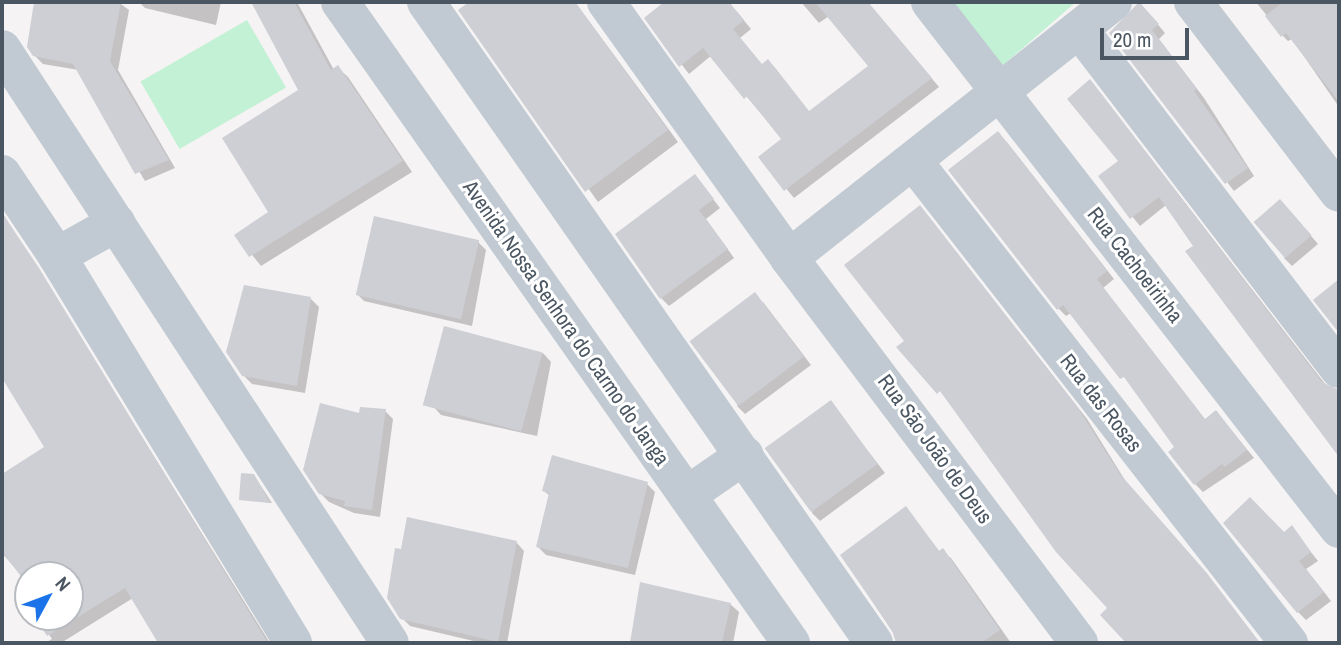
<!DOCTYPE html>
<meta charset="utf-8">
<style>
body{margin:0}
#map{position:relative;width:1341px;height:645px;overflow:hidden;background:#f5f3f3;font-family:"Archivo Narrow",sans-serif}
div>[style]{position:absolute}
.green>*{inset:0;background:#c3f1d5;transform-origin:0 0}
.shadow>*{inset:0;background:#0003}
.building>*{inset:0;background:#cdcfd5;transform-origin:0 0}
.minor>*{height:38px;margin:-19px;padding:0 19px;transform-origin:19px;border-radius:19px;background:#c1cad2}
span{translate:-50% -50%;white-space:nowrap;text-align:center;line-height:1.15;-webkit-text-stroke:6px #fff;paint-order:stroke}
.street-label{font-size:21px;color:#4a5661}
.frame{position:absolute;inset:0;border:4px solid #4a5661;pointer-events:none}
.north{position:absolute;left:14px;top:561px;width:70px;height:70px;box-sizing:border-box;background:#fff;border:2px solid #b7bbc0;border-radius:50%;rotate:49deg;font-size:19px;font-weight:700;line-height:28px;text-align:center;color:#4a5661}
.north::after{content:'';display:block;margin:auto;width:24px;height:32px;background:#1a73e8;clip-path:polygon(50% 0,100% 100%,50% 72%,0 100%)}
.scale{position:absolute;left:1100px;top:28px;width:89px;height:32px;box-sizing:border-box;border:4px solid #4a5661;border-top:0;padding-left:9px;font-size:21px;line-height:24px;white-space:nowrap;color:#4a5661;-webkit-text-stroke:5px #fff;paint-order:stroke}
</style>
<div id="map">
<div class="green">
<div style="clip-path:polygon(952px 2px,1076px 2px,1002px 66px)"></div>
<div style="left:247px;top:20px;width:78px;height:123px;rotate:60deg"></div>
</div>
<div class="shadow">
<div style="clip-path:polygon(36px 2px,118px 2px,129px 10px,118px 70px,175px 168px,145px 181px,79px 70px,43px 64px,34px 55px,29px 46px)"></div>
<div style="clip-path:polygon(139px 2px,221px 2px,216px 25px,145px 8px)"></div>
<div style="clip-path:polygon(260px 2px,297px 2px,334px 70px,338px 68px,348px 77px,412px 172px,261px 266px,236px 235px,270px 212px,301px 91px,254px 5px)"></div>
<div style="clip-path:polygon(472px 2px,575px 2px,678px 142px,598px 202px,461px 10px)"></div>
<div style="clip-path:polygon(667px 2px,718px 2px,724px 9px,737px 12px,751px 29px,740px 38px,762px 66px,768px 61px,776px 69px,810px 113px,870px 66px,829px 16px,819px 23px,801px 2px,867px 2px,939px 87px,794px 198px,760px 157px,783px 140px,712px 55px,689px 74px,646px 18px)"></div>
<div style="clip-path:polygon(1256px 2px,1339px 2px,1339px 107px,1292px 39px,1288px 41px,1283px 36px)"></div>
<div style="clip-path:polygon(1140px 3px,1165px 33px,1159px 39px,1204px 98px,1254px 176px,1234px 191px,1112px 33px)"></div>
<div style="clip-path:polygon(1098px 90px,1339px 402px,1339px 454px,1166px 205px,1140px 226px,1100px 177px,1120px 161px)"></div>
<div style="clip-path:polygon(1006px 141px,1114px 279px,1103px 288px,1206px 421px,1224px 421px,1254px 458px,1203px 492px,1195px 484px,1177px 447px,1131px 385px,1071px 313px,1066px 316px,1058px 308px)"></div>
<div style="clip-path:polygon(695px 176px,720px 208px,706px 219px,734px 258px,669px 306px,661px 298px)"></div>
<div style="clip-path:polygon(1288px 209px,1318px 244px,1292px 266px,1284px 258px)"></div>
<div style="clip-path:polygon(2px 212px,270px 643px,160px 643px,133px 598px,61px 643px,45px 643px,52px 639px,37px 617px,70px 617px,70px 575px,28px 575px,28px 583px,2px 553px,2px 476px,46px 447px,2px 377px)"></div>
<div style="clip-path:polygon(928px 216px,1087px 419px,1128px 485px,1214px 583px,1260px 643px,1129px 643px,1102px 615px,1110px 608px,949px 400px,899px 348px,906px 341px)"></div>
<div style="clip-path:polygon(478px 242px,486px 250px,472px 326px,364px 301px,356px 293px)"></div>
<div style="clip-path:polygon(311px 299px,319px 307px,305px 393px,252px 384px,243px 375px)"></div>
<div style="clip-path:polygon(763px 302px,811px 365px,745px 414px,737px 406px)"></div>
<div style="clip-path:polygon(543px 353px,551px 362px,537px 436px,441px 415px,433px 406px)"></div>
<div style="clip-path:polygon(830px 402px,885px 473px,820px 521px,812px 513px)"></div>
<div style="clip-path:polygon(385px 411px,393px 419px,380px 517px,354px 513px,329px 502px,320px 493px,361px 415px)"></div>
<div style="clip-path:polygon(257px 480px,272px 503px,240px 499px)"></div>
<div style="clip-path:polygon(647px 484px,655px 492px,635px 575px,546px 555px,538px 547px,550px 496px,544px 491px)"></div>
<div style="clip-path:polygon(906px 509px,940px 552px,951px 558px,1011px 643px,900px 643px,842px 556px)"></div>
<div style="clip-path:polygon(1292px 528px,1318px 561px,1306px 569px,1331px 601px,1306px 620px,1298px 612px,1283px 534px)"></div>
<div style="clip-path:polygon(516px 542px,524px 551px,507px 643px,482px 643px,410px 626px,402px 618px)"></div>
<div style="clip-path:polygon(641px 584px,730px 604px,739px 612px,733px 643px,631px 643px)"></div>
</div>
<div class="building">
<div style="clip-path:polygon(34px 2px,121px 2px,110px 61px,169px 160px,135px 174px,73px 64px,33px 56px,27px 47px)"></div>
<div style="clip-path:polygon(251px 2px,294px 2px,331px 70px,338px 65px,403px 161px,249px 257px,234px 235px,268px 212px,222px 138px,298px 90px)"></div>
<div style="clip-path:polygon(469px 2px,575px 2px,668px 130px,585px 192px,458px 10px)"></div>
<div style="clip-path:polygon(664px 2px,729px 2px,744px 20px,733px 29px,762px 64px,768px 59px,809px 111px,868px 66px,815px 2px,868px 2px,932px 78px,784px 191px,758px 157px,781px 139px,747px 96px,744px 99px,703px 48px,679px 67px,644px 18px)"></div>
<div style="clip-path:polygon(1139px 2px,1159px 24px,1152px 30px,1197px 89px,1194px 91px,1248px 168px,1225px 184px,1109px 33px)"></div>
<div style="clip-path:polygon(1283px 2px,1339px 2px,1339px 102px,1286px 33px,1281px 37px,1265px 16px)"></div>
<div style="clip-path:polygon(1090px 79px,1322px 382px,1339px 390px,1339px 457px,1185px 251px,1193px 246px,1159px 197px,1130px 219px,1098px 176px,1118px 161px,1067px 99px)"></div>
<div style="clip-path:polygon(998px 131px,1107px 271px,1097px 279px,1205px 419px,1216px 410px,1247px 450px,1225px 467px,1222px 464px,1194px 485px,1168px 452px,1174px 447px,1124px 377px,1120px 379px,1063px 305px,1057px 310px,948px 170px)"></div>
<div style="clip-path:polygon(695px 174px,714px 199px,699px 210px,728px 249px,660px 299px,615px 234px)"></div>
<div style="left:1280px;top:199px;width:48px;height:35px;rotate:49deg"></div>
<div style="clip-path:polygon(920px 205px,1078px 408px,1120px 474px,1206px 572px,1260px 643px,1126px 643px,1100px 615px,1107px 608px,1056px 552px,940px 391px,937px 394px,896px 347px,904px 341px,844px 265px)"></div>
<div style="clip-path:polygon(2px 213px,39px 268px,268px 643px,158px 643px,125px 588px,47px 636px,35px 617px,70px 617px,70px 575px,28px 575px,28px 586px,2px 551px,2px 474px,44px 447px,2px 378px)"></div>
<div style="left:374px;top:216px;width:108px;height:81px;rotate:13deg"></div>
<div style="clip-path:polygon(1339px 279px,1339px 333px,1313px 300px)"></div>
<div style="clip-path:polygon(244px 285px,311px 297px,297px 386px,242px 376px,226px 352px)"></div>
<div style="left:755px;top:292px;width:81px;height:82px;rotate:53deg"></div>
<div style="left:444px;top:326px;width:102px;height:82px;rotate:15deg"></div>
<div style="left:831px;top:400px;width:79px;height:82px;rotate:54deg"></div>
<div style="clip-path:polygon(320px 403px,359px 413px,360px 407px,386px 409px,372px 510px,344px 506px,345px 501px,319px 494px,303px 470px)"></div>
<div style="clip-path:polygon(552px 455px,648px 482px,628px 568px,536px 547px,549px 493px,542px 491px)"></div>
<div style="clip-path:polygon(241px 473px,254px 474px,270px 503px,239px 500px)"></div>
<div style="clip-path:polygon(1250px 497px,1284px 532px,1292px 525px,1311px 552px,1299px 561px,1324px 592px,1297px 613px,1223px 523px)"></div>
<div style="clip-path:polygon(906px 506px,939px 551px,943px 548px,1000px 630px,981px 643px,896px 643px,892px 630px,840px 555px)"></div>
<div style="clip-path:polygon(407px 517px,517px 541px,498px 642px,400px 619px,387px 598px,395px 548px,401px 549px)"></div>
<div style="clip-path:polygon(640px 582px,731px 603px,722px 643px,630px 643px)"></div>
</div>
<div class="minor">
<div style="left:340px;top:2px;width:784px;rotate:54.87deg"></div>
<div style="left:426px;top:2px;width:782px;rotate:55.05deg"></div>
<div style="left:606px;top:2px;width:315px;rotate:54.4deg"></div>
<div style="left:789px;top:258px;width:482px;rotate:53deg"></div>
<div style="left:930px;top:2px;width:667px;rotate:52.19deg"></div>
<div style="left:1193px;top:2px;width:240px;rotate:52.6deg"></div>
<div style="left:1079px;top:29px;width:428px;rotate:52.6deg"></div>
<div style="left:2px;top:49px;width:709px;rotate:56.85deg"></div>
<div style="left:914px;top:162px;width:610px;rotate:52.06deg"></div>
<div style="left:2px;top:174px;width:99px;rotate:56.1deg"></div>
<div style="left:57px;top:256px;width:453px;rotate:58.6deg"></div>
<div style="left:57px;top:256px;width:68px;rotate:-29.2deg"></div>
<div style="left:789px;top:258px;width:413px;rotate:-38.3deg"></div>
<div style="left:687px;top:495px;width:70px;rotate:-34.6deg"></div>
</div>
<div class="street-label">
<span style="left:1135px;top:265px;rotate:52deg">Rua Cachoeirinha</span>
<span style="left:566px;top:323px;rotate:55deg">Avenida Nossa Senhora do Carmo do Janga</span>
<span style="left:1101px;top:403px;rotate:52deg">Rua das Rosas</span>
<span style="left:935px;top:449px;rotate:54deg">Rua São João de Deus</span>
</div>
<div class="frame"></div>
<div class="north">N</div>
<div class="scale">20 m</div>
</div>
